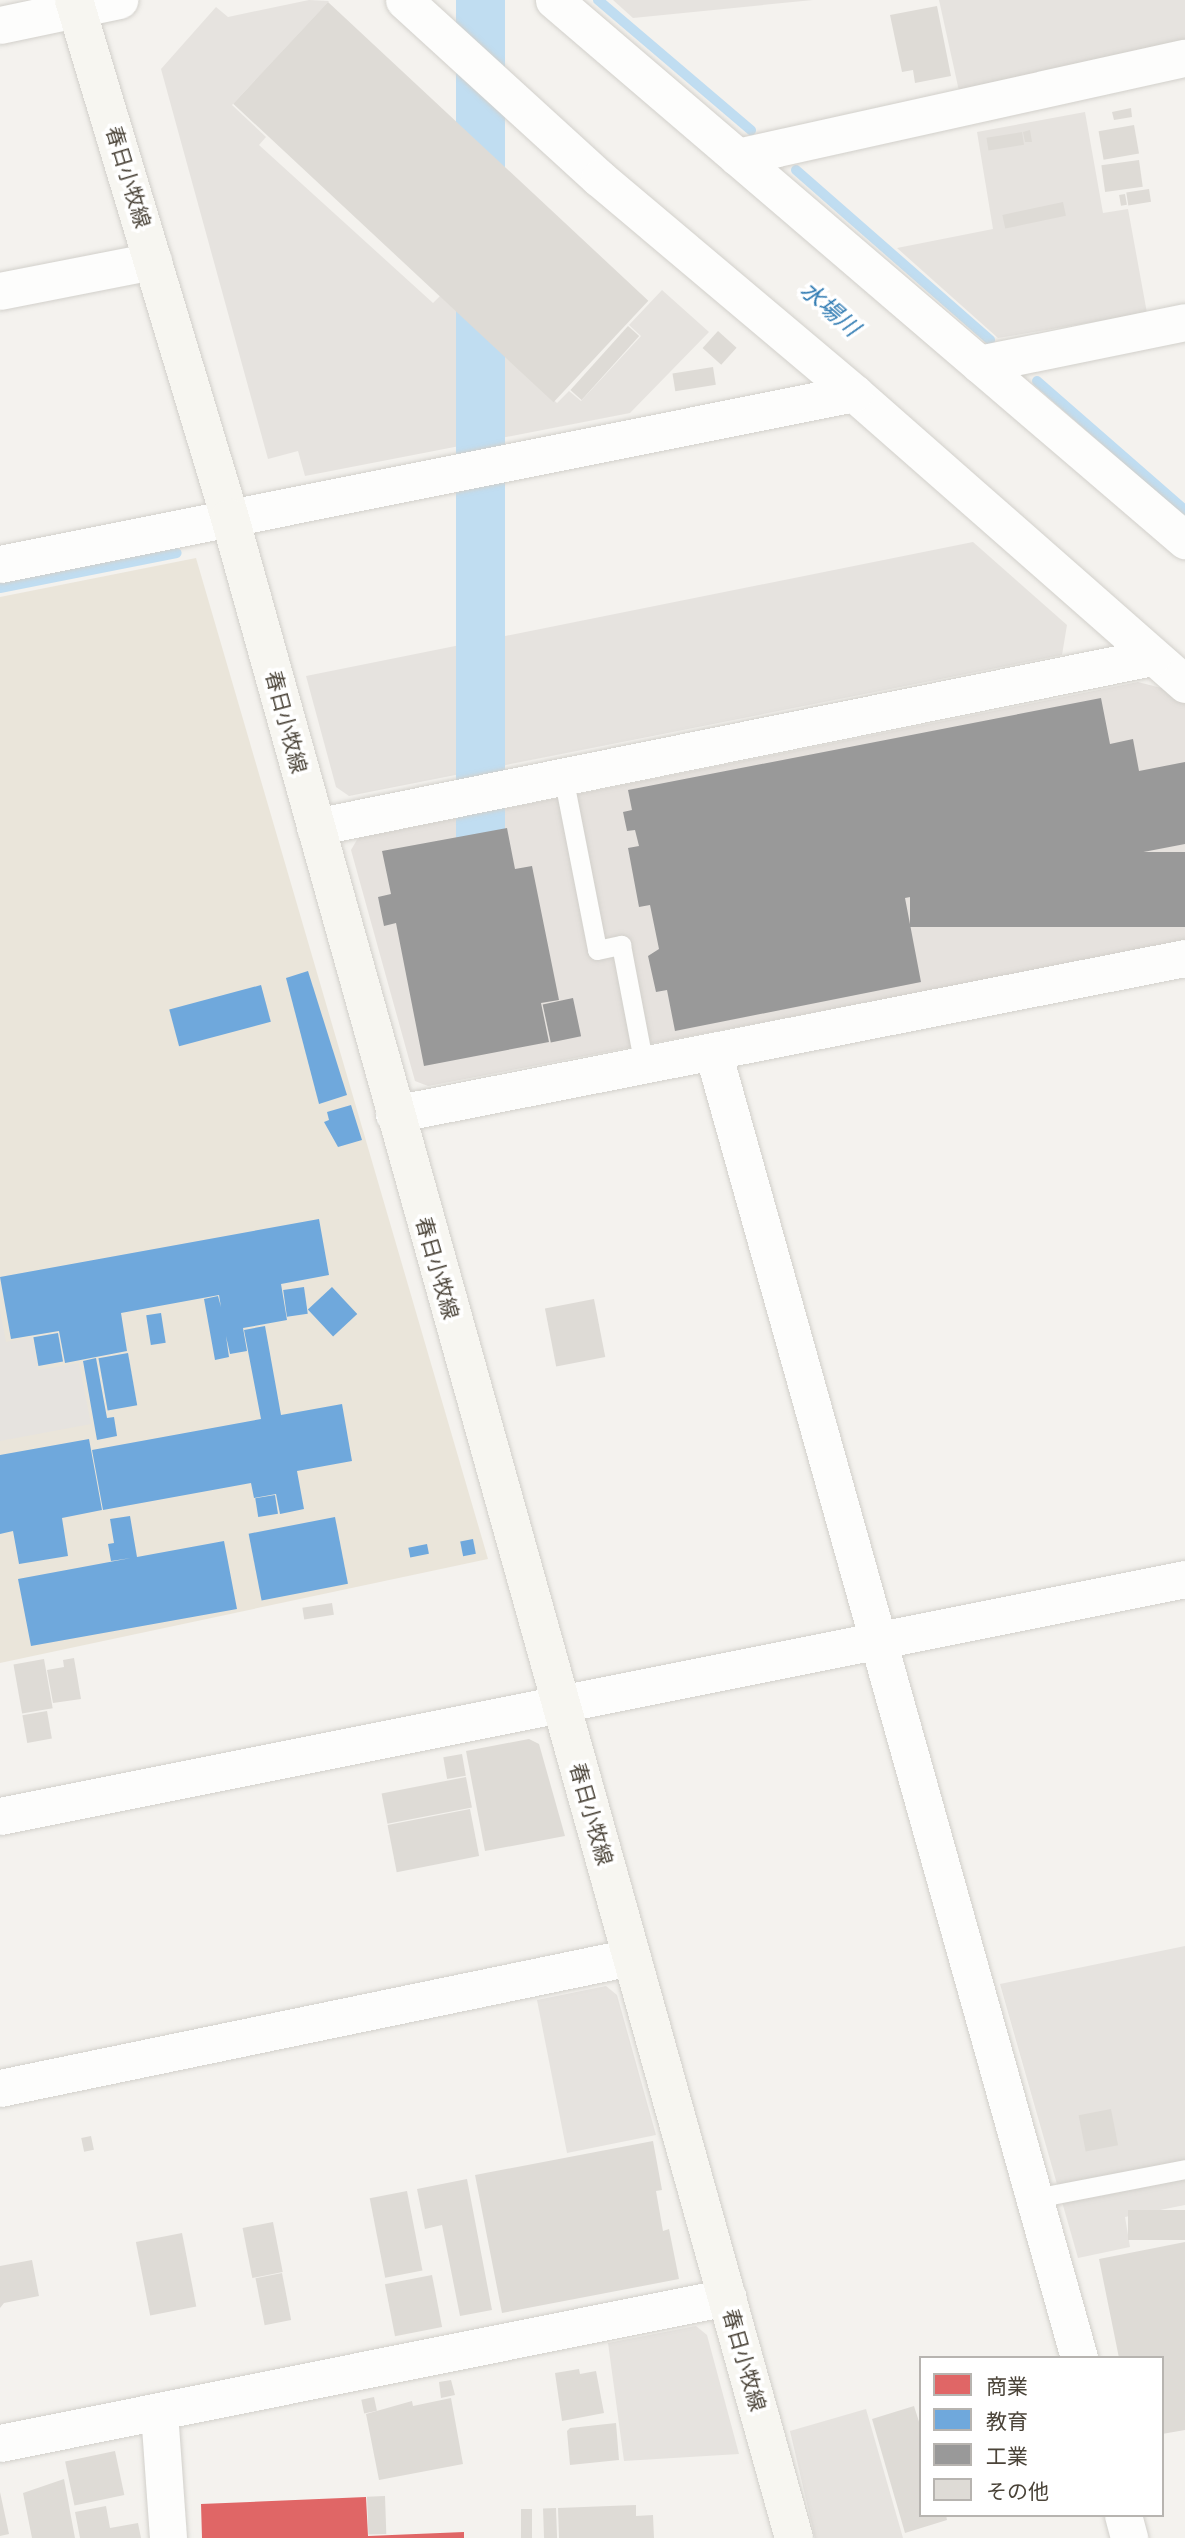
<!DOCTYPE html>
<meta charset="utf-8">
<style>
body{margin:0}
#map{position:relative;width:1185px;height:2538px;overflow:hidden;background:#f4f2ee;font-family:Rubik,"Noto Sans JP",sans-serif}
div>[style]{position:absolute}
.industrial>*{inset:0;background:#e6e2de}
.education>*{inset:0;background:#eae5da}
.parking>*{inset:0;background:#e6e3df}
.water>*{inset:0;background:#c0ddf1;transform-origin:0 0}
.shops>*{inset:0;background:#e06666}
.schools>*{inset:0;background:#6fa8dc;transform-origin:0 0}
.industry>*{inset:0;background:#999;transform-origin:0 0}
.stream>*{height:10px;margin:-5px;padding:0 5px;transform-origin:5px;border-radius:5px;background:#c0ddf1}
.building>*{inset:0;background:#dedbd6;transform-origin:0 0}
.roads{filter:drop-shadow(0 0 2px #d2d0cb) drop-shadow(0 0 2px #d2d0cb)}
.lane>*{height:19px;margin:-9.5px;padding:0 9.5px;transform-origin:9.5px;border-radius:9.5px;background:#fdfdfc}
.street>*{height:37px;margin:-18.5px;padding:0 18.5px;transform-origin:18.5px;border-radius:18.5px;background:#fdfdfc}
.secondary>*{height:38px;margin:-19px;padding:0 19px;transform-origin:19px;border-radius:19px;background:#f7f6f1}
span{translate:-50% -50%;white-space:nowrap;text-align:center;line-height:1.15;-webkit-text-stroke:7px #fff;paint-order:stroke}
.street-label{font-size:21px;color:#4b4439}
.water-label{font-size:23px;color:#2e7ab2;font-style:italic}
.legend{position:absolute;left:919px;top:2356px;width:245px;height:161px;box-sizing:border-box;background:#fff;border:2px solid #b7b4b0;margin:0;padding:9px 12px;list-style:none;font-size:21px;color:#4b4439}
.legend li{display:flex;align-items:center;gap:14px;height:35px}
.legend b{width:35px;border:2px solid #b7b4b0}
</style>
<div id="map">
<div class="industrial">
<div style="clip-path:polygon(1138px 682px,1173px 691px,1185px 701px,1185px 942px,428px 1086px,415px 1081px,351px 850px,358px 838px)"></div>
</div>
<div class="education">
<div style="clip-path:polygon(196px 558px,488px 1559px,0 1663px,0 597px)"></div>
</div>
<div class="parking">
<div style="clip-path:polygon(309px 0,329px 1px,232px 105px,266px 137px,259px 145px,433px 303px,440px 296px,557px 403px,569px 391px,581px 401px,641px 336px,629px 325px,662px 290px,709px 332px,630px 413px,305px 476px,298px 451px,268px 459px,161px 69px,216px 7px,228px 17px)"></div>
<div style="clip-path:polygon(613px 0,813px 0,633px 18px)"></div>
<div style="clip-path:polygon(939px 0,1185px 0,1185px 44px,959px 91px)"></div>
<div style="clip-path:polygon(1085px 112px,1103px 213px,1128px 209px,1147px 313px,998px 338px,897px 248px,993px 229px,977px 132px)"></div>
<div style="clip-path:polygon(973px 542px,1067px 625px,1062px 655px,349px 796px,336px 787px,306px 676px)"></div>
<div style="clip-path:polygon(0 1311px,6px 1342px,32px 1337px,38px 1370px,79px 1363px,91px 1424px,0 1441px)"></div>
<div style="clip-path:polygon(1185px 1946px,1185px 2205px,1125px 2217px,1130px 2247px,1078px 2258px,1000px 1984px)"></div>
<div style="clip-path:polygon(606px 1986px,617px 1995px,656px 2135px,567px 2153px,537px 2000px)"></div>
<div style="clip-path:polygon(696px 2326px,707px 2335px,739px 2454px,624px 2461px,608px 2343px)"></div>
<div style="clip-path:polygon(866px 2409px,903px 2538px,815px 2538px,790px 2431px)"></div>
</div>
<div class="water">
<div style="left:456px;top:0;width:49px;height:971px"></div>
</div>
<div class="shops">
<div style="clip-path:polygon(366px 2497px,368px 2536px,464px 2532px,464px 2538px,202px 2538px,201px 2504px)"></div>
</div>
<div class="schools">
<div style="clip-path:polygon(308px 971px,347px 1095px,319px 1104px,286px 978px)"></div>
<div style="left:261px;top:985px;width:38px;height:95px;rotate:75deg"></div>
<div style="clip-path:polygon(351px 1105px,362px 1140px,338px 1147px,324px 1122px,329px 1120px,327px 1112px)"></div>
<div style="clip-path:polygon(319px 1219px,329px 1275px,281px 1284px,287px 1320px,243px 1328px,247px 1351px,230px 1354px,226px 1336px,229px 1357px,215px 1360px,204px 1299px,218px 1296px,221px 1307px,219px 1295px,121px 1313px,127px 1351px,65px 1363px,59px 1331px,11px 1339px,0 1277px)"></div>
<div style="left:304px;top:1287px;width:27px;height:21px;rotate:82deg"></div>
<div style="left:332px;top:1287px;width:37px;height:33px;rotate:47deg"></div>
<div style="left:161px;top:1313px;width:30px;height:15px;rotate:81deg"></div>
<div style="clip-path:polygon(265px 1326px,281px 1415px,342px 1404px,352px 1461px,297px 1471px,304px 1509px,280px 1514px,276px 1494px,254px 1498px,251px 1483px,103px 1510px,92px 1450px,261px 1419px,244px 1330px)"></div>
<div style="left:58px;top:1333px;width:29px;height:25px;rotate:80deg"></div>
<div style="left:128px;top:1353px;width:53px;height:30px;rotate:80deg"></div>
<div style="clip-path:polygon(96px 1358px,107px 1418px,114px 1417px,117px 1436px,97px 1440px,83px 1361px)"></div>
<div style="clip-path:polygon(89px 1439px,102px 1510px,62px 1518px,68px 1556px,19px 1564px,13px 1531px,0 1534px,0 1455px)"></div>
<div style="left:275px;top:1495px;width:19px;height:20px;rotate:81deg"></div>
<div style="clip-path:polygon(130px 1516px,137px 1557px,224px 1541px,237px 1609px,31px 1646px,18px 1579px,131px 1558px,111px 1561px,108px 1544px,114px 1543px,110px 1519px)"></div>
<div style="left:335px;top:1517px;width:68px;height:88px;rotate:79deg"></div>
<div style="left:473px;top:1539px;width:15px;height:13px;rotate:79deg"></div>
<div style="left:427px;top:1544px;width:10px;height:19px;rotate:79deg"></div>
</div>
<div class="industry">
<div style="clip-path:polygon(1101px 698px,1110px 744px,1133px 739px,1139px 771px,1185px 762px,1185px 844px,905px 898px,921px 982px,675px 1031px,667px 990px,656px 992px,648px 956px,659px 949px,650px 905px,639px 907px,628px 848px,639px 846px,635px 830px,627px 831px,623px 812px,632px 810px,628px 790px)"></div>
<div style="clip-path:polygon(507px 828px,515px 869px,532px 866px,559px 1000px,541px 1003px,549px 1042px,424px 1066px,396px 923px,384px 926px,378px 897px,391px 894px,382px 851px)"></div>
<div style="left:1185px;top:852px;width:75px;height:275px;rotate:90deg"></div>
<div style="left:573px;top:998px;width:39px;height:31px;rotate:78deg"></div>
</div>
<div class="stream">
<div style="left:598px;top:0;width:201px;rotate:40.4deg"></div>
<div style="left:796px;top:170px;width:258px;rotate:41.2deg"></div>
<div style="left:1037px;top:381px;width:196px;rotate:41.1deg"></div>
<div style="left:0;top:588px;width:180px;rotate:-11.2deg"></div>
</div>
<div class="building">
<div style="left:328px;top:2px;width:438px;height:139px;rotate:43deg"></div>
<div style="clip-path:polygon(937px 6px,951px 76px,915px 83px,913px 70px,902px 72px,890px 15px)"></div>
<div style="clip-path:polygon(1131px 108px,1132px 117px,1114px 120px,1112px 112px)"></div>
<div style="left:1134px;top:125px;width:29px;height:36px;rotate:80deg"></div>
<div style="clip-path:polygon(1030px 130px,1032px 142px,1025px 142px,1023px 132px)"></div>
<div style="left:1022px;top:132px;width:13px;height:36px;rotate:81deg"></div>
<div style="left:1139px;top:160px;width:27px;height:38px;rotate:82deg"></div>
<div style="left:1149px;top:189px;width:13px;height:23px;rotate:81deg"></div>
<div style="left:1125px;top:194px;width:11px;height:6px;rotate:80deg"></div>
<div style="left:1063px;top:202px;width:14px;height:62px;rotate:78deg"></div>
<div style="left:628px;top:326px;width:15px;height:86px;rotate:42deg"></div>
<div style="left:718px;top:331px;width:25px;height:23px;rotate:42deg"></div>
<div style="left:713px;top:367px;width:18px;height:41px;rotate:81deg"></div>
<div style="left:594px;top:1299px;width:59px;height:50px;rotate:79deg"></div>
<div style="left:332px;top:1603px;width:12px;height:30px;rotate:81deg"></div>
<div style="clip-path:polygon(74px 1658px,81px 1699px,53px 1703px,47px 1670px,64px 1667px,63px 1660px)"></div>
<div style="left:44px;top:1659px;width:50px;height:31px;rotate:80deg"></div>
<div style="left:47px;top:1711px;width:28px;height:25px;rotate:80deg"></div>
<div style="clip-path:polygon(529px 1739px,539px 1744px,565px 1836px,485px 1851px,466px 1751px)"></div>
<div style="left:462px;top:1754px;width:22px;height:19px;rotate:80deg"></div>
<div style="left:466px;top:1777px;width:31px;height:86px;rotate:79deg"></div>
<div style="left:470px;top:1809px;width:48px;height:84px;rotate:79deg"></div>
<div style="left:1111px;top:2109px;width:37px;height:33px;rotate:79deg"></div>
<div style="left:91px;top:2136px;width:14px;height:10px;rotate:78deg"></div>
<div style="clip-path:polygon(653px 2141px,662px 2190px,656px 2191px,663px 2231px,669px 2229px,679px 2279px,502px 2313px,475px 2175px)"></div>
<div style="clip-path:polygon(467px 2179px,492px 2310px,460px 2316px,442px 2225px,425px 2229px,417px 2189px)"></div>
<div style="left:407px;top:2191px;width:81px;height:38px;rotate:79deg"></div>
<div style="left:1185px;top:2210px;width:30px;height:57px;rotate:90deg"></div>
<div style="left:273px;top:2222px;width:51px;height:31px;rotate:79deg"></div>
<div style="left:182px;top:2233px;width:75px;height:47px;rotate:79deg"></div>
<div style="clip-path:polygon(1185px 2242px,1185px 2430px,1162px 2434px,1162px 2358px,1119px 2358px,1099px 2259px)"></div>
<div style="clip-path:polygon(32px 2260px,39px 2296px,4px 2303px,0 2308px,0 2266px)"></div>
<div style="left:282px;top:2273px;width:48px;height:27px;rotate:79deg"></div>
<div style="left:432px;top:2275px;width:53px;height:48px;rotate:79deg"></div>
<div style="clip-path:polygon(579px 2369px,580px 2374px,596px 2371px,604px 2413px,562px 2421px,555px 2373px)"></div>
<div style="clip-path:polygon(451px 2380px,455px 2395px,441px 2398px,439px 2382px)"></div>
<div style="left:374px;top:2397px;width:14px;height:13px;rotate:78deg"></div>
<div style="clip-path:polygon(451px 2398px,463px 2464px,379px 2480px,366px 2414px,412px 2401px,413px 2406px)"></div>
<div style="clip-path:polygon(914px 2406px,921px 2428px,921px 2515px,946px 2515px,947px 2520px,905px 2533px,872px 2419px)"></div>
<div style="clip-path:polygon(616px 2423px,619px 2460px,570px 2465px,567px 2431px,570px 2428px)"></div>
<div style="left:115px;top:2451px;width:45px;height:51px;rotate:78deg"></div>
<div style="clip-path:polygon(64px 2479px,75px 2538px,32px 2538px,23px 2493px)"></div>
<div style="clip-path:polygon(0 2492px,9px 2534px,0 2536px)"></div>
<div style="left:385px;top:2496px;width:38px;height:18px;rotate:88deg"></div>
<div style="clip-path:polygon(636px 2505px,636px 2516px,653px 2515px,654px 2538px,559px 2538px,558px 2508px)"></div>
<div style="clip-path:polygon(106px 2506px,110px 2528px,138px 2523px,141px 2538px,80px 2538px,75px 2512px)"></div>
<div style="left:556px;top:2508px;width:30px;height:13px;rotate:88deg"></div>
<div style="left:521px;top:2509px;width:11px;height:29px"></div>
</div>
<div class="roads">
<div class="lane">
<div style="left:563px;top:776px;width:177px;rotate:78.9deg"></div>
<div style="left:597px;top:950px;width:25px;rotate:-12deg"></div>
<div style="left:621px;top:945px;width:123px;rotate:79.2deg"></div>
<div style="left:1035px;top:2198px;width:153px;rotate:-10.9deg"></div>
</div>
<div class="street">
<div style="left:404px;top:0;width:264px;rotate:42.4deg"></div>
<div style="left:599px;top:178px;width:334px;rotate:40.1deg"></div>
<div style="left:854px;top:393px;width:441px;rotate:41.3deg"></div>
<div style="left:554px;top:0;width:831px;rotate:40.56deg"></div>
<div style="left:0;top:25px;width:122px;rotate:-11.9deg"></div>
<div style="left:737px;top:157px;width:459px;rotate:-12.5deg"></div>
<div style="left:0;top:291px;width:156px;rotate:-11.1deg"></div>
<div style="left:979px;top:364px;width:210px;rotate:-11.5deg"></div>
<div style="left:0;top:564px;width:871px;rotate:-11.32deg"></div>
<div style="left:315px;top:827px;width:854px;rotate:-11.48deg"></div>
<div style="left:713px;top:1052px;width:1356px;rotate:74.34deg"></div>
<div style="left:394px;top:1114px;width:806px;rotate:-11.16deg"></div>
<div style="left:0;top:1816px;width:1208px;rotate:-11.31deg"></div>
<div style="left:0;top:2088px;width:644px;rotate:-11.73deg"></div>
<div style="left:159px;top:2412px;width:126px;rotate:85.9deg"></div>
<div style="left:0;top:2443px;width:742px;rotate:-11.36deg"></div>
<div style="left:1123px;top:2515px;width:24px;rotate:75deg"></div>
</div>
<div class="secondary">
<div style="left:74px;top:0;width:541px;rotate:73.24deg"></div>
<div style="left:230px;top:518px;width:2097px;rotate:74.4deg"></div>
</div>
</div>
<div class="street-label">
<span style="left:128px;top:177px;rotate:73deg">春日小牧線</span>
<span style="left:286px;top:722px;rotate:75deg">春日小牧線</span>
<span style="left:437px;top:1268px;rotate:74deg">春日小牧線</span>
<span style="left:591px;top:1814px;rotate:74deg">春日小牧線</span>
<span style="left:744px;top:2360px;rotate:74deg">春日小牧線</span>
</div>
<div class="water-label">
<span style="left:830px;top:309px;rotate:41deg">水場川</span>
</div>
<ul class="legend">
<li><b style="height:19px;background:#e06666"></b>商業</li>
<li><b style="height:19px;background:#6fa8dc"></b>教育</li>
<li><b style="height:19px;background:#999"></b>工業</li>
<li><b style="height:19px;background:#dedbd6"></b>その他</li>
</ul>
</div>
